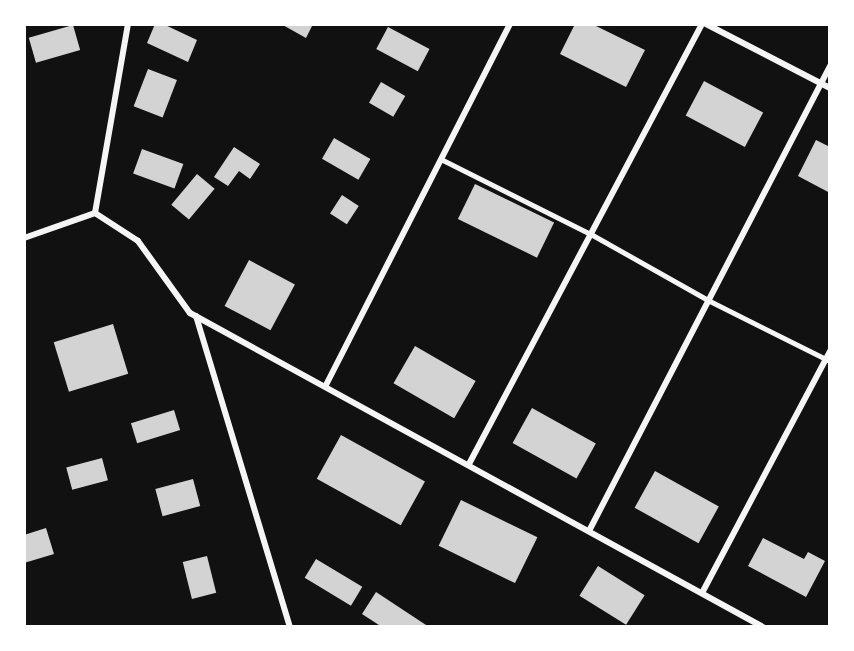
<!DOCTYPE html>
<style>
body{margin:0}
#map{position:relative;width:854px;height:651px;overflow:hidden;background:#111;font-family:"Source Sans 3",sans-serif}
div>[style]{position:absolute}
.building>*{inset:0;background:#d3d3d3;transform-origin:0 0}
.service>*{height:4.5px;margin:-2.25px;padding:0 2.25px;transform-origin:2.25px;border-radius:2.25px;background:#f5f5f5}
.minor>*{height:6px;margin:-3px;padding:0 3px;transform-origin:3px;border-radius:3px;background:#f5f5f5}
span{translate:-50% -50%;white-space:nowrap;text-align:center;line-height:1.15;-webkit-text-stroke:6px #fff;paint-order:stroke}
.frame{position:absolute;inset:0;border:26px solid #fff;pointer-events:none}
</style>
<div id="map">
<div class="building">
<div style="clip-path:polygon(155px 24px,163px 24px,197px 40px,188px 62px,147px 43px)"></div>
<div style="clip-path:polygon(281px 24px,313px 24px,306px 38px)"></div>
<div style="clip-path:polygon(575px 24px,592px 24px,645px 50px,626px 87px,560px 54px)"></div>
<div style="left:73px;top:25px;width:26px;height:46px;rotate:74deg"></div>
<div style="left:388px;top:27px;width:47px;height:25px;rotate:28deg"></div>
<div style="left:148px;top:69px;width:31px;height:40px;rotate:21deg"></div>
<div style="left:704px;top:81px;width:67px;height:39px;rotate:28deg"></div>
<div style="left:381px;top:82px;width:28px;height:24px;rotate:30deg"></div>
<div style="left:334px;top:138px;width:42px;height:24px;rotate:30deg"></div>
<div style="clip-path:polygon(816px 140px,830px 147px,830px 193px,798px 176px)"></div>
<div style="clip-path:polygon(234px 147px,260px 164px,250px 179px,239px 171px,228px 186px,214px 177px)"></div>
<div style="left:142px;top:149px;width:44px;height:26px;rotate:20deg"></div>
<div style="left:197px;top:174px;width:23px;height:40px;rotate:40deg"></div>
<div style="left:475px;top:184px;width:88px;height:39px;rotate:26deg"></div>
<div style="left:342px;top:195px;width:20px;height:22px;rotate:33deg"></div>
<div style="left:249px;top:260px;width:52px;height:52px;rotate:28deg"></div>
<div style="left:113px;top:324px;width:52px;height:62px;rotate:73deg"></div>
<div style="left:415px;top:346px;width:70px;height:43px;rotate:30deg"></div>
<div style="left:532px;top:408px;width:73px;height:40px;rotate:29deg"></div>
<div style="left:174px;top:410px;width:21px;height:45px;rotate:73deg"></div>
<div style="left:341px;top:435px;width:96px;height:50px;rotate:29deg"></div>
<div style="left:102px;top:458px;width:23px;height:37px;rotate:75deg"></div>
<div style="left:655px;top:471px;width:73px;height:42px;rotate:29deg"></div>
<div style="left:193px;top:479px;width:28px;height:39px;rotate:75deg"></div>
<div style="left:461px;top:500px;width:85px;height:51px;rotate:26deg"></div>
<div style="clip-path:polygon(46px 528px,54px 554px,24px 563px,24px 535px)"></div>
<div style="clip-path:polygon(763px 538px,804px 559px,808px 552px,825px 561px,806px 597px,748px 566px)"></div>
<div style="left:207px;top:556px;width:38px;height:25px;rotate:76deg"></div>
<div style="left:316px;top:559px;width:54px;height:22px;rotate:31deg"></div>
<div style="left:598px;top:566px;width:55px;height:35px;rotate:32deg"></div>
<div style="clip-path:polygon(376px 592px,426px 625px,425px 627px,382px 627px,362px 614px)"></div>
</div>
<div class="service">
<div style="left:441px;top:159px;width:168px;rotate:26.6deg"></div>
<div style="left:591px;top:234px;width:134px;rotate:29.4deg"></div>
<div style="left:708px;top:300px;width:136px;rotate:26.6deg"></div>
</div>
<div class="minor">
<div style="left:706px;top:24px;width:140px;rotate:27.3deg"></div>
<div style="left:95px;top:213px;width:51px;rotate:33.1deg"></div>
<div style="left:138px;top:241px;width:89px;rotate:54.2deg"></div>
<div style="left:190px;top:313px;width:653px;rotate:28.72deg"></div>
<div style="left:95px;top:213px;width:192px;rotate:-80.1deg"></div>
<div style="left:24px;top:238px;width:75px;rotate:-19.4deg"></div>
<div style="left:196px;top:316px;width:325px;rotate:73.2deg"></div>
<div style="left:326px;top:385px;width:405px;rotate:-63deg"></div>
<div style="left:469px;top:464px;width:498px;rotate:-62.1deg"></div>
<div style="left:589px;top:531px;width:524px;rotate:-62.6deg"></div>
<div style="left:702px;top:593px;width:274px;rotate:-62.1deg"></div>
</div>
<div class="frame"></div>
</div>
